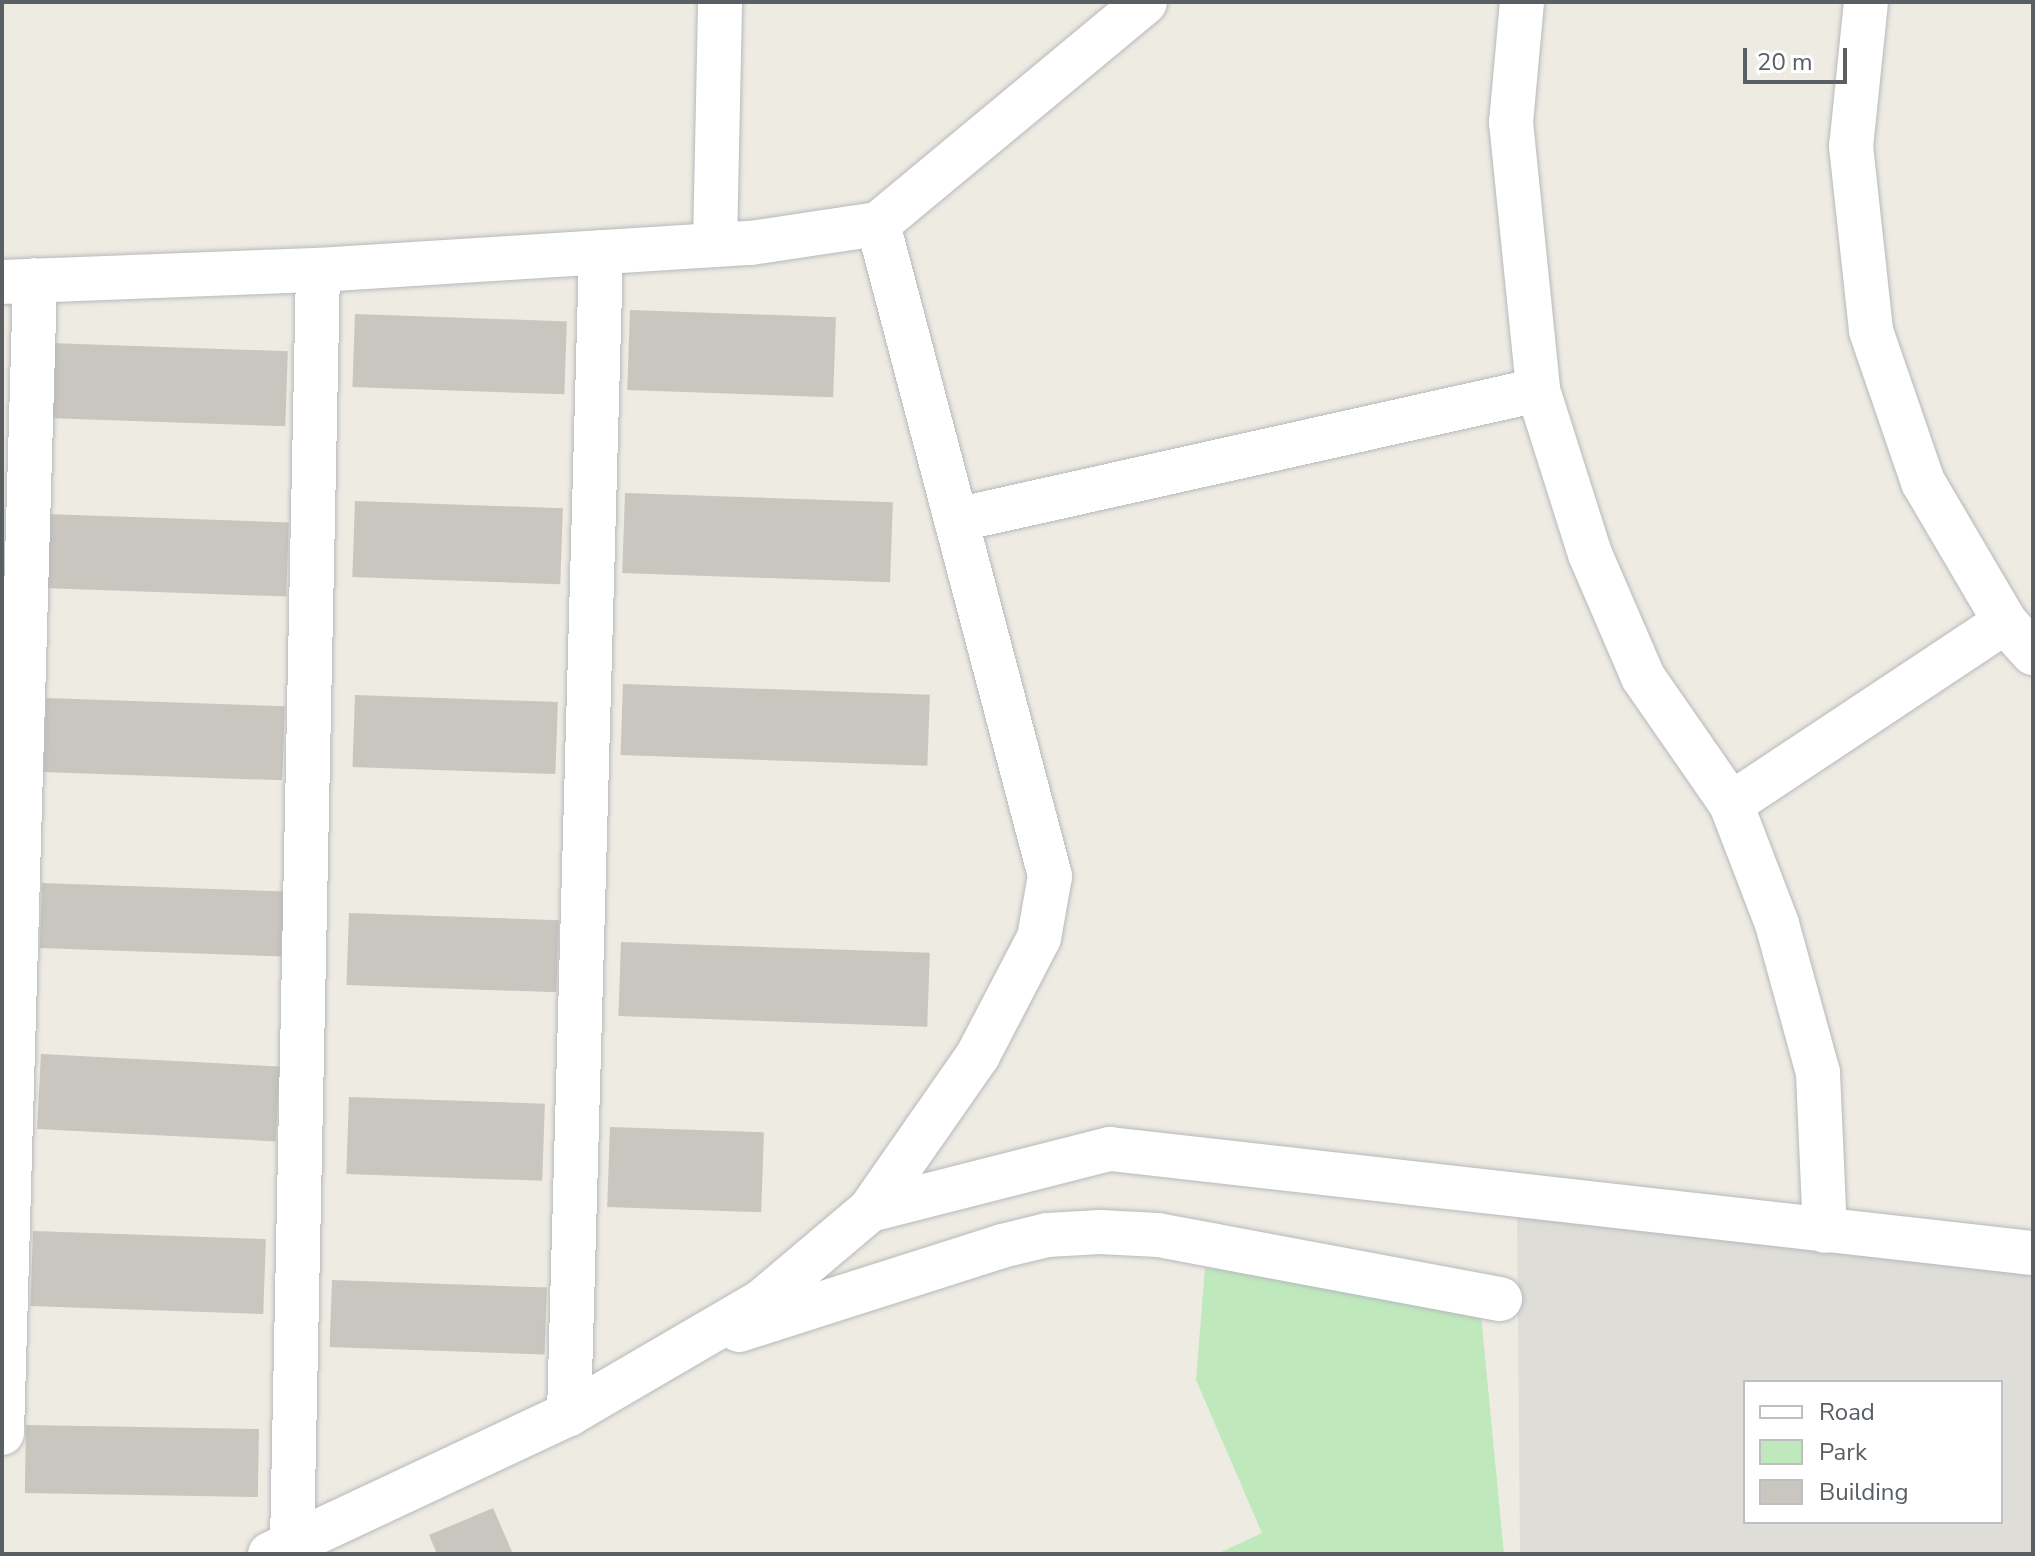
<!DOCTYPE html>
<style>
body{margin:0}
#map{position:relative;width:2035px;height:1556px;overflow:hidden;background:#eeebe2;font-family:"Nunito Sans",sans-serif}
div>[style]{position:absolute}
.industrial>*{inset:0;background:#dfddd7}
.green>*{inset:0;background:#bfe8bd}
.building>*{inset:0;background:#c9c5bf;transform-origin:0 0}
.roads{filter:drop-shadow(0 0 2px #b5b9bd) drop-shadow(0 0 2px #b5b9bd)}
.minor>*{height:44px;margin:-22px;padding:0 22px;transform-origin:22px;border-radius:22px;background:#fff}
span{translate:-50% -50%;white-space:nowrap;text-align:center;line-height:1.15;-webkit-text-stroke:6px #fff;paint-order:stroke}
.frame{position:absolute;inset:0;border:4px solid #5a5f64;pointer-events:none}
.legend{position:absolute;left:1743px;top:1380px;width:260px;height:144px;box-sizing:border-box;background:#fff;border:2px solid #bdbfc1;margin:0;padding:10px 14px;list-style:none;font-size:24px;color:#5a5f64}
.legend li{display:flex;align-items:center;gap:16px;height:40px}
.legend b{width:40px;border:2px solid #bdbfc1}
.scale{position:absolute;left:1743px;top:48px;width:104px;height:36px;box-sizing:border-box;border:4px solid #5a5f64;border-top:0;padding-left:10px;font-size:24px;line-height:28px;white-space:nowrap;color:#5a5f64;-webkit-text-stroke:6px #fff;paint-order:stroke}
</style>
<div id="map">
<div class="industrial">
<div style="clip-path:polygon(evenodd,1517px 1198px,2033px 1254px,2033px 1554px,1520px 1554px,1517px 1198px,1745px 1382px,2001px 1382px,2001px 1522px,1745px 1522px,1745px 1382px)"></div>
</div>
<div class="green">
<div style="clip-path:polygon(1205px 1268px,1479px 1294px,1504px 1554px,1217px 1554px,1262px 1533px,1196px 1380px)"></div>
</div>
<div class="building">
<div style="left:630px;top:310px;width:206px;height:80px;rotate:2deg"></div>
<div style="left:355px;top:314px;width:212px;height:73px;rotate:2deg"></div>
<div style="left:50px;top:343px;width:238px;height:75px;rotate:2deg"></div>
<div style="left:625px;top:493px;width:268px;height:80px;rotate:2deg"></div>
<div style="left:355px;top:501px;width:208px;height:76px;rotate:2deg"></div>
<div style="left:45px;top:514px;width:244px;height:74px;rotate:2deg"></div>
<div style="left:623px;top:684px;width:307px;height:71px;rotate:2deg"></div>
<div style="left:355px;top:695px;width:203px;height:72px;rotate:2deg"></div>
<div style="left:46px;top:698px;width:239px;height:74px;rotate:2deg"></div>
<div style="left:42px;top:883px;width:243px;height:65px;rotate:2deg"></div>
<div style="left:349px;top:913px;width:210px;height:72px;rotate:2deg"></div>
<div style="left:621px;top:942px;width:309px;height:74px;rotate:2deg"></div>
<div style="left:41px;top:1054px;width:239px;height:75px;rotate:3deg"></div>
<div style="left:349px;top:1097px;width:196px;height:77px;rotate:2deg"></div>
<div style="left:610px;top:1127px;width:154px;height:80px;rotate:2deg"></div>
<div style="left:33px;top:1231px;width:233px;height:75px;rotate:2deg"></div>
<div style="left:332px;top:1280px;width:215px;height:67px;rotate:2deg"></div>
<div style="left:26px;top:1425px;width:233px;height:68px;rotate:1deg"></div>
<div style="clip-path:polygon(493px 1508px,513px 1554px,437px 1554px,429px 1535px)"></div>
</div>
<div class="roads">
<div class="minor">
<div style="left:1522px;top:2px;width:121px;rotate:95.2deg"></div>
<div style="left:1511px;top:122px;width:269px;rotate:84.2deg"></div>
<div style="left:1538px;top:390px;width:172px;rotate:72.4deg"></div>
<div style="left:1590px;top:554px;width:134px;rotate:66.7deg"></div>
<div style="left:1643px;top:677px;width:155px;rotate:55.3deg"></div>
<div style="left:1731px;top:804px;width:129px;rotate:69deg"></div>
<div style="left:1777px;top:924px;width:155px;rotate:74.6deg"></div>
<div style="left:1818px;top:1073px;width:158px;rotate:87.5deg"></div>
<div style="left:1866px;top:2px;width:145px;rotate:95.9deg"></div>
<div style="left:1851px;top:146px;width:186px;rotate:83.8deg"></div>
<div style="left:1871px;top:331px;width:160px;rotate:71deg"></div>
<div style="left:1923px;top:482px;width:162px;rotate:59.6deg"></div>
<div style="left:2005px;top:622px;width:42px;rotate:47.9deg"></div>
<div style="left:715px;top:245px;width:243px;rotate:-88.8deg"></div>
<div style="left:2px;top:282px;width:316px;rotate:-2.2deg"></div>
<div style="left:318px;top:270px;width:434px;rotate:-3.6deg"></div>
<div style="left:751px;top:243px;width:128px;rotate:-8.5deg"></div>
<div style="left:956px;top:520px;width:596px;rotate:-12.59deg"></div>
<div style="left:1731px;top:804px;width:329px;rotate:-33.6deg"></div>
<div style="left:870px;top:1210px;width:248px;rotate:-14.3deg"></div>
<div style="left:1110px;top:1149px;width:929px;rotate:6.43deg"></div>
<div style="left:739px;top:1330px;width:276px;rotate:-17.7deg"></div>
<div style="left:1002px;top:1246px;width:46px;rotate:-13.7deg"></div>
<div style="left:1047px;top:1235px;width:53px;rotate:-3.2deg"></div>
<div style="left:1100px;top:1232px;width:58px;rotate:3deg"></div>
<div style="left:1158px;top:1235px;width:348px;rotate:10.6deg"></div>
<div style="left:569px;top:1414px;width:1162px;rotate:-88.42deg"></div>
<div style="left:2px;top:1433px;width:1153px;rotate:-88.36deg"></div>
<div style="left:292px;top:1543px;width:1273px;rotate:-88.83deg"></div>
<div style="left:270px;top:1554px;width:330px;rotate:-25.1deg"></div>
<div style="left:569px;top:1414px;width:222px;rotate:-30.3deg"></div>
<div style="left:761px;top:1302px;width:143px;rotate:-40.2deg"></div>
<div style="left:870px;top:1210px;width:189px;rotate:-55.1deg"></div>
<div style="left:978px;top:1055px;width:132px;rotate:-62.5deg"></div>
<div style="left:1039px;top:938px;width:63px;rotate:-79.9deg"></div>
<div style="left:1050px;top:876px;width:674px;rotate:-104.78deg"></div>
<div style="left:878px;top:224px;width:347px;rotate:-39.7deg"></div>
</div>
</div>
<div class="frame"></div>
<ul class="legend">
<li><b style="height:10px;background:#fff"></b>Road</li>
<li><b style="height:22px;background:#bfe8bd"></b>Park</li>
<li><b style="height:22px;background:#c9c5bf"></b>Building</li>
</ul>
<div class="scale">20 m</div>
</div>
